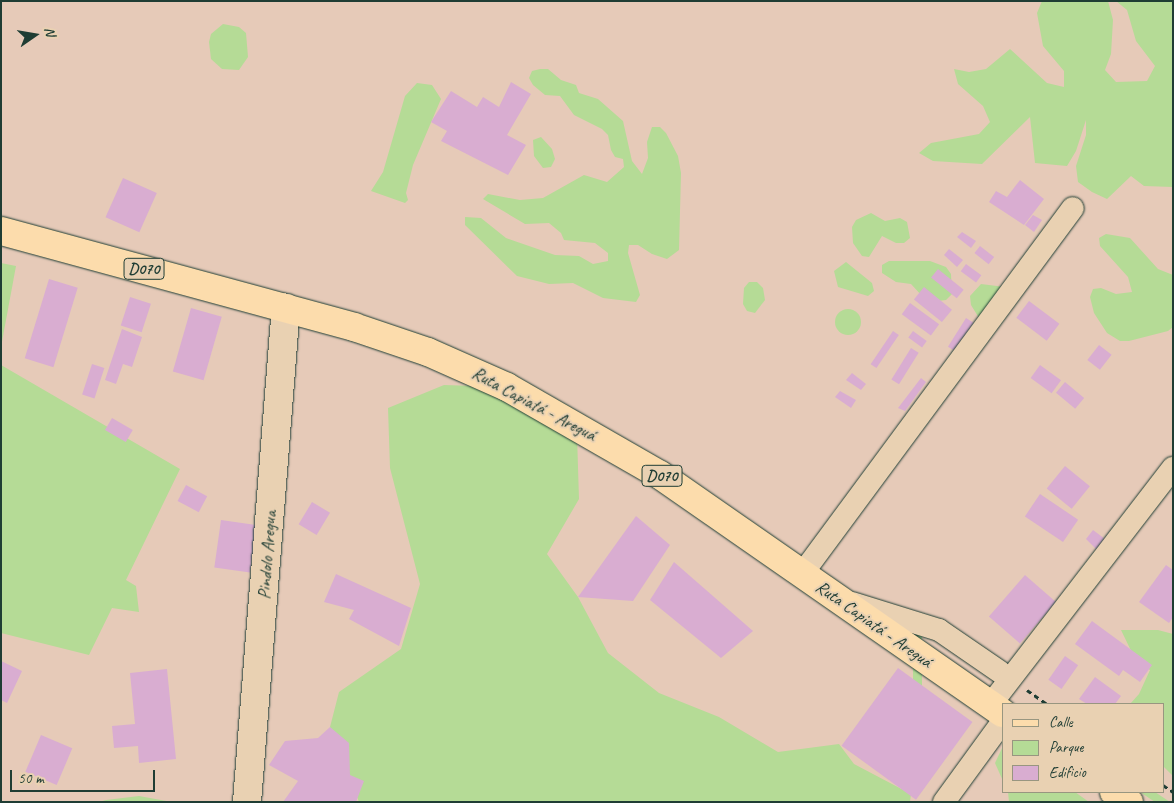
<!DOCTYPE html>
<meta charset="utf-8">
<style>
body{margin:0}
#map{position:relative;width:1174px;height:803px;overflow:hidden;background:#e6cab8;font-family:Caveat,sans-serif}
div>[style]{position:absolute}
.green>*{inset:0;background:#b5db96;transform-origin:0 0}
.round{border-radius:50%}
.building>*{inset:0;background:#d9add1;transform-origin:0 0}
.path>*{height:3px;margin-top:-1.5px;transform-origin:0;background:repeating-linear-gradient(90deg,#1f3d34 0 5px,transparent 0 9px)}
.roads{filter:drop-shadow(0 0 1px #1f3d34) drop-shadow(0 0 1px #1f3d34)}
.street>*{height:22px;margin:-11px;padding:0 11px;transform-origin:11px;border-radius:11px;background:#e9d1b2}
.secondary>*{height:28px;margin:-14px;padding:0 14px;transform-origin:14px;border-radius:14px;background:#e9d1b2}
.primary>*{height:28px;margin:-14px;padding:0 14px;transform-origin:14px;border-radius:14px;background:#fcdcac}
span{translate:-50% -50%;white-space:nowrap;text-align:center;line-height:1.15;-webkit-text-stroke:4px #e9d1b2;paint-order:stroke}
.shield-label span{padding:1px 4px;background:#e9d1b2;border:1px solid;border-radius:4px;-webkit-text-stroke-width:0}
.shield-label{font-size:16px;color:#1f3d34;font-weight:700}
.street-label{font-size:18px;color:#1f3d34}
.frame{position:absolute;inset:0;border:2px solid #1f3d34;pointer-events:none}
.legend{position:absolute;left:1002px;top:703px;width:162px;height:90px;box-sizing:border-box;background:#e9d1b2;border:1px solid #989680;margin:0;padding:6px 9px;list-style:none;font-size:15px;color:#1f3d34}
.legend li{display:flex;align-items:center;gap:10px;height:25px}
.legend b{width:25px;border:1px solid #989680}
.north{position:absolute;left:10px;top:10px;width:50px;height:50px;-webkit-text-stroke:4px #e9d1b2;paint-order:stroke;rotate:77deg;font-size:14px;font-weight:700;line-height:20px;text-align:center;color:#1f3d34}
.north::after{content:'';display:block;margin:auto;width:18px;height:22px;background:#1f3d34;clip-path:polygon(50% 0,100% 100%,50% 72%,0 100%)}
.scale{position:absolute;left:10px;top:770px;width:145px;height:22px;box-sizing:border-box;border:2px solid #1f3d34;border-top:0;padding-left:6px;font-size:15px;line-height:18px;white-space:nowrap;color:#1f3d34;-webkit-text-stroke:4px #e9d1b2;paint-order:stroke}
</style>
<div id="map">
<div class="green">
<div style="clip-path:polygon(1042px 1px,1108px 1px,1113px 20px,1111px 54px,1105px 70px,1116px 82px,1147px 81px,1155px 66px,1136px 41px,1127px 10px,1116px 1px,1173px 1px,1173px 187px,1144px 186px,1131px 176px,1107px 199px,1092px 192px,1078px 182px,1076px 166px,1086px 135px,1086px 120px,1076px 151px,1067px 166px,1035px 163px,1030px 117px,982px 164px,933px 161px,919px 153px,931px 143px,979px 134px,990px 122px,983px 106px,958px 84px,954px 69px,969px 72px,986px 69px,1010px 49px,1047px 83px,1064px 87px,1064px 71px,1043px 46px,1037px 13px)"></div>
<div style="clip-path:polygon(223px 24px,239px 27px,246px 33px,248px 57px,239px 70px,222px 69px,211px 59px,209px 42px,211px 34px)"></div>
<div style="clip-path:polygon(540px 69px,548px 69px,561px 80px,576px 85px,579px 93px,598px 99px,623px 121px,632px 161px,642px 174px,648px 158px,647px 142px,652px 127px,660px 127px,666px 133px,678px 156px,681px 173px,679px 250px,667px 259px,652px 254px,638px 245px,629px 245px,628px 253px,640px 295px,636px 302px,603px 298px,573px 283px,549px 284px,517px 276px,465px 225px,465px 217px,481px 218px,506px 238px,555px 255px,579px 256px,593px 264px,608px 261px,608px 253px,595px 243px,564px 240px,561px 233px,549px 223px,525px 224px,483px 199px,488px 194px,520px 200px,543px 198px,584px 175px,607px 182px,624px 167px,623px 159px,615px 157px,611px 150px,608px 135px,602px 129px,574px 115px,560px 96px,545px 95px,533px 85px,529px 78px,532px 71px)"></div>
<div style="clip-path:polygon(417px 83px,432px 85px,441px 99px,413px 165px,406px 193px,408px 200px,405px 203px,371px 191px,383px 172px,405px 96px)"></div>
<div style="clip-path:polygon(541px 137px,552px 149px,555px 159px,551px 167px,543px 168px,534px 156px,533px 140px)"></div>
<div style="clip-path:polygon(871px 213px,885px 221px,900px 218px,907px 222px,910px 238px,904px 243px,896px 243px,882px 236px,869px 257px,862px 256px,853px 243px,852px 227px,856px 220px)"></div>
<div style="clip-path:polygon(1106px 234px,1130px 238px,1158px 269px,1173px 275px,1173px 327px,1168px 331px,1129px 341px,1120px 341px,1107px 333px,1094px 313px,1090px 297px,1093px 289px,1101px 288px,1116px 294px,1132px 292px,1128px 277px,1100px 246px,1099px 238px)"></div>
<div style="clip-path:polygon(889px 261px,930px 261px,946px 267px,951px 274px,952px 294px,946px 300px,938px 301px,923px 297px,911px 284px,896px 282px,882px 273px,882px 265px)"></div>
<div style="clip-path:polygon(846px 262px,872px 283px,874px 291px,868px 296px,838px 287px,834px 271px)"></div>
<div style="clip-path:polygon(1px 263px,16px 266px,1px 347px)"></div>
<div style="clip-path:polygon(749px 282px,757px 282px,763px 288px,765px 300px,755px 313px,747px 311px,743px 304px,744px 288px)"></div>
<div style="clip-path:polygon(981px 284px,1005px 287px,1007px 303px,977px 329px,979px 318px,971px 305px,970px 296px)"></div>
<div class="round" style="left:835px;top:309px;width:26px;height:26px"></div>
<div style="clip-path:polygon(1px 365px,180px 469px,126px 580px,136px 586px,139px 612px,112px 608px,89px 655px,1px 633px)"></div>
<div style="clip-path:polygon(444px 385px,507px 387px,577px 435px,579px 499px,547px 554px,578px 597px,608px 653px,659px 693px,719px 717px,778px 752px,839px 744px,854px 764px,911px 794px,910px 802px,359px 802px,330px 727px,339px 692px,401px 649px,420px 584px,390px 468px,388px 408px)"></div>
<div style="clip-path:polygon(1121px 630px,1158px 630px,1173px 634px,1173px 776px,1163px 766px,1163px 704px,1130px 704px,1139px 694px,1150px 670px,1136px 661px)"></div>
<div style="left:913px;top:632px;width:9px;height:91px"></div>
<div style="clip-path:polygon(1003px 746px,1003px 781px,995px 763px)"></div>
<div style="clip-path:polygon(1008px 792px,1075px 792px,1089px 802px,1009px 802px)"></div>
<div style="clip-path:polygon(1140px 792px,1155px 792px,1170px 802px,1155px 802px)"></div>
<div style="clip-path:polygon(139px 796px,172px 802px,99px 802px,106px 800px)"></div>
</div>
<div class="building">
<div style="clip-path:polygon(511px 82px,531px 94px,507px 135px,526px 145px,508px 175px,441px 141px,447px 131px,431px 122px,451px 91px,477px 107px,483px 97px,499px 107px)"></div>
<div style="left:123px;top:178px;width:37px;height:43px;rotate:24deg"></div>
<div style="clip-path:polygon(1020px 180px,1044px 199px,1024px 225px,989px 202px,996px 191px,1007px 197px)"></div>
<div style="clip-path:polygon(1033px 215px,1042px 220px,1034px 232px,1025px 225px)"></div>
<div style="clip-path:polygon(962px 232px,976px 241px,971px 248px,957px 237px)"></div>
<div style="left:980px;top:246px;width:18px;height:9px;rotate:38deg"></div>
<div style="clip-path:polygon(949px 249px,963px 260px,957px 267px,944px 255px)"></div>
<div style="left:966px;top:264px;width:19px;height:9px;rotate:36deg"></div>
<div style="left:938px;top:269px;width:33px;height:11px;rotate:39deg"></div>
<div style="left:49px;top:279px;width:30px;height:83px;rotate:17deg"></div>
<div style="left:924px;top:287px;width:36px;height:16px;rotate:39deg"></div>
<div style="left:130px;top:297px;width:22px;height:30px;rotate:18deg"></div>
<div style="left:1029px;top:301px;width:38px;height:21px;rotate:37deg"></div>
<div style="left:910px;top:303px;width:36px;height:14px;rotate:36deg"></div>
<div style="left:191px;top:308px;width:32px;height:66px;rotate:16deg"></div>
<div style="left:966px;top:318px;width:9px;height:34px;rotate:32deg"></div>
<div style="clip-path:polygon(122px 329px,142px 337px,132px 367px,123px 364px,116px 384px,105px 380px)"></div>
<div style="left:893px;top:331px;width:7px;height:40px;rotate:34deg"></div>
<div style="left:913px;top:331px;width:17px;height:8px;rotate:36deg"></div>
<div style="left:1099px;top:345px;width:16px;height:19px;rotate:38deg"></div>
<div style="left:911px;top:348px;width:9px;height:37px;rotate:32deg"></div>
<div style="left:92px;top:364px;width:13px;height:32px;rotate:18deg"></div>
<div style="left:1040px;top:365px;width:26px;height:16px;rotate:36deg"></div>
<div style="clip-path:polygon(852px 373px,866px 384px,861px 390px,846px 380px)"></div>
<div style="clip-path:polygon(921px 378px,926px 382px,905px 411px,898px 408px)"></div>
<div style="left:1065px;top:382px;width:25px;height:14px;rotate:40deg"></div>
<div style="clip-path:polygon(840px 391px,856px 400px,851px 408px,835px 397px)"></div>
<div style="left:112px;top:418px;width:24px;height:14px;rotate:30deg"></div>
<div style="left:1065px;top:466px;width:32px;height:29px;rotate:39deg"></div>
<div style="left:186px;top:485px;width:24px;height:18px;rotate:28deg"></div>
<div style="left:1040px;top:494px;width:46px;height:27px;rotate:34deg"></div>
<div style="left:312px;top:502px;width:21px;height:26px;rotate:31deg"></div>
<div style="clip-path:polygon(636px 516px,670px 545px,633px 601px,578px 597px)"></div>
<div style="left:221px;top:520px;width:36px;height:48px;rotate:8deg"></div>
<div style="clip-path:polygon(1093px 530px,1105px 539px,1097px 550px,1086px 539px)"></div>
<div style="clip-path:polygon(674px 562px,753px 631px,721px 658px,650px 600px)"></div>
<div style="clip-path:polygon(1166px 565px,1173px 570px,1173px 617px,1169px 623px,1139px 602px)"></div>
<div style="clip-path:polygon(336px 574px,411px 608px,399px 646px,349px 619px,354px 610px,324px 602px)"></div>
<div style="left:1025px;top:575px;width:41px;height:55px;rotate:41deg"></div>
<div style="clip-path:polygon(1092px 621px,1152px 665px,1140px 682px,1123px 670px,1119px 676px,1075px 644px)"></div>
<div style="left:1065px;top:656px;width:16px;height:29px;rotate:35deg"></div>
<div style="clip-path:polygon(1px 661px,22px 671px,7px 703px,1px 700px)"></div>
<div style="left:898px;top:668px;width:92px;height:96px;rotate:36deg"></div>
<div style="clip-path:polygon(167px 669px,176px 759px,139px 763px,138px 746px,114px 748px,112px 726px,135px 724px,130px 673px)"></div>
<div style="clip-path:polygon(1095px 677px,1121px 696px,1115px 704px,1087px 704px,1079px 699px)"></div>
<div style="clip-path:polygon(330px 727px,349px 743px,350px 775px,364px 781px,356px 802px,283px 802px,298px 781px,269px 765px,285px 741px,318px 738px)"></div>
<div style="left:41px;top:735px;width:34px;height:40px;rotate:23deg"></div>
</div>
<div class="path">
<div style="left:1027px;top:690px;width:24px;rotate:35deg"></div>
<div style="left:1163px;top:785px;width:12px;rotate:35deg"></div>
</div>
<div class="roads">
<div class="street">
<div style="left:802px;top:574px;width:455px;rotate:-53.5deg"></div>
<div style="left:852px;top:603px;width:91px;rotate:17.2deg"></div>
<div style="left:939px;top:630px;width:74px;rotate:34.5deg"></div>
<div style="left:991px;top:704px;width:298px;rotate:-52.4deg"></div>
<div style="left:944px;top:802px;width:100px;rotate:-53.9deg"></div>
</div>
<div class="secondary">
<div style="left:247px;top:802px;width:496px;rotate:-85.5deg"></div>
</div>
<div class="primary">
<div style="left:1px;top:231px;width:366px;rotate:15.2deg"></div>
<div style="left:354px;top:327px;width:78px;rotate:18.7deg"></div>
<div style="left:428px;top:352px;width:86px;rotate:23.9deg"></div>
<div style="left:507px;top:387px;width:177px;rotate:29.9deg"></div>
<div style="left:660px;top:475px;width:417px;rotate:34.8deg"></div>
<div style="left:1114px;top:792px;width:18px;rotate:34deg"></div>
</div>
</div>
<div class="shield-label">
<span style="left:144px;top:269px">D070</span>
<span style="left:662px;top:476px">D070</span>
</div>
<div class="street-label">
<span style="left:534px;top:404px;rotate:28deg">Ruta Capiatá - Areguá</span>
<span style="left:267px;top:555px;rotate:-86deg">Pindolo Aregua</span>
<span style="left:874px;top:624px;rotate:35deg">Ruta Capiatá - Areguá</span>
</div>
<div class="frame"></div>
<ul class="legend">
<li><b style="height:6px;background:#fcdcac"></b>Calle</li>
<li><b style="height:14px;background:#b5db96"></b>Parque</li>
<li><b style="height:14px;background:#d9add1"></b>Edificio</li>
</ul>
<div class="north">N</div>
<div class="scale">50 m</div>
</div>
